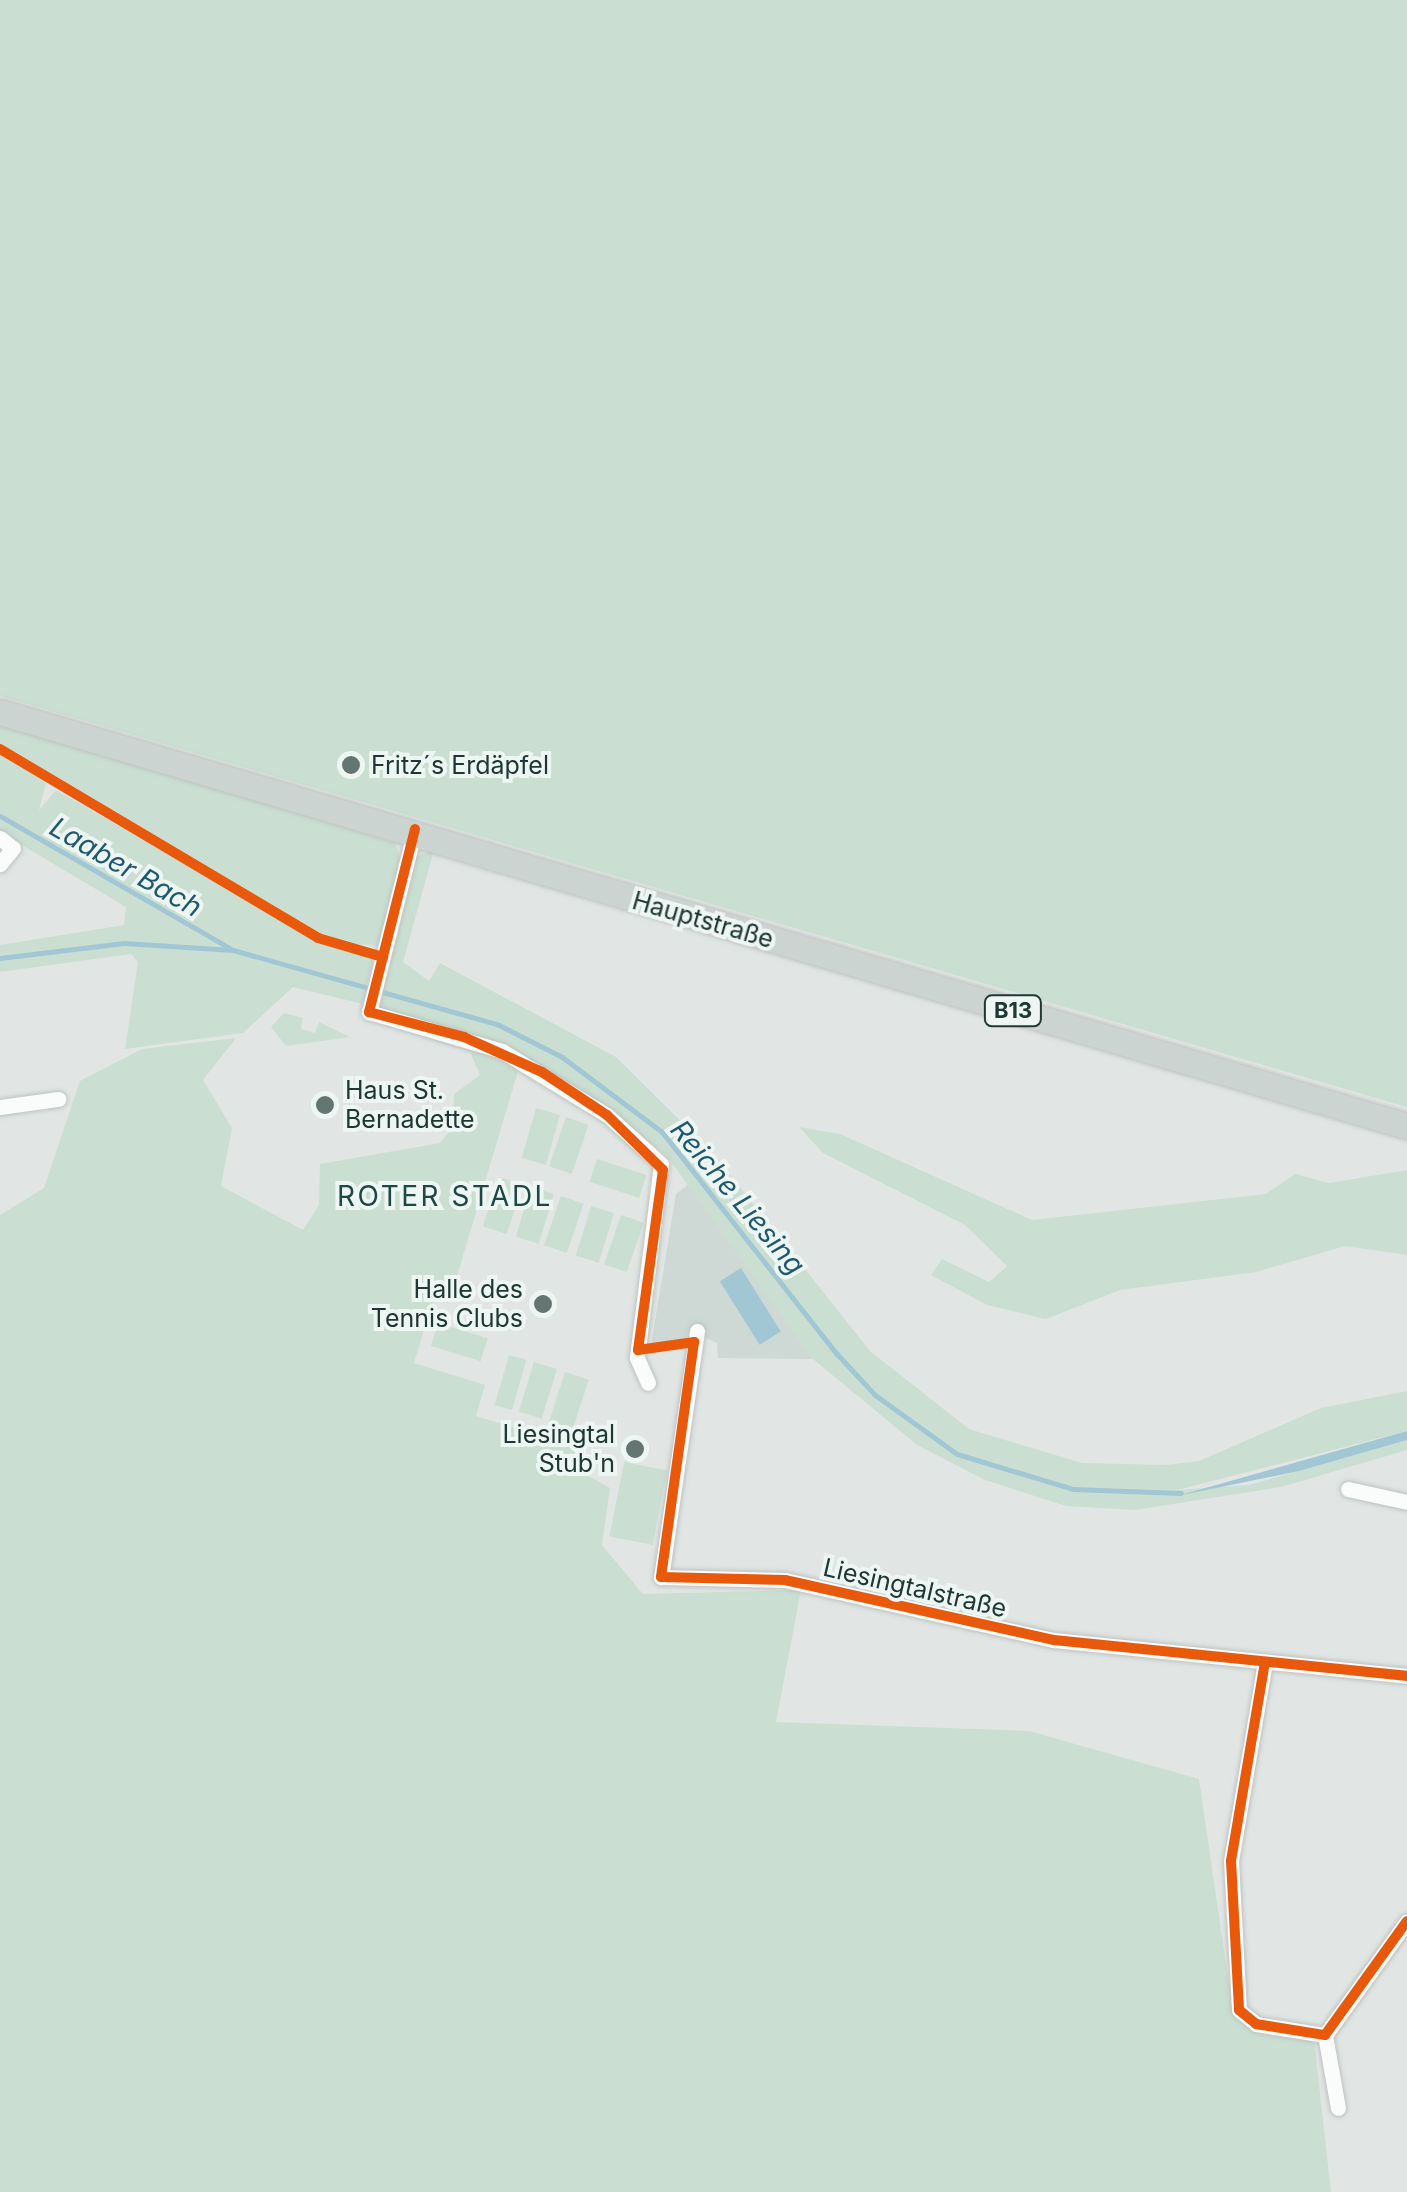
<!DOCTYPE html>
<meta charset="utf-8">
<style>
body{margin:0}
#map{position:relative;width:1407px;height:2192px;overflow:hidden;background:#e1e6e4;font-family:Inter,sans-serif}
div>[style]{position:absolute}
.built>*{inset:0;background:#ced8d4}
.green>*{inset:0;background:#cadfd2;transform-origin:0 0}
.water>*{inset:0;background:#a2c7d4;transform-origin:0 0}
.stream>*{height:5px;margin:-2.5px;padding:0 2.5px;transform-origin:2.5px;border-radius:2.5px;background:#a2c7d4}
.roads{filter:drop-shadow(0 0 2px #bec3c1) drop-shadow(0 0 2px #bec3c1)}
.street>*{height:15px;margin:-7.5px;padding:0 7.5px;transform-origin:7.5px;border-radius:7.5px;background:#fafbfb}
.primary>*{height:25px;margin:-12.5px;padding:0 12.5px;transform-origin:12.5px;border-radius:12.5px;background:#ccd4d2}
.cycleway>*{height:10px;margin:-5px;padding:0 5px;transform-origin:5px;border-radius:5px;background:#e8590c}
.dots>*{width:28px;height:28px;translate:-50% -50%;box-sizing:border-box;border:5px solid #eef6f3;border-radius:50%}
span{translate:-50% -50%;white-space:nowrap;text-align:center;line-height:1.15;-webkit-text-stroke:8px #eef6f3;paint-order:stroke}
.shield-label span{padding:2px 8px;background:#eef6f3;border:2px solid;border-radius:8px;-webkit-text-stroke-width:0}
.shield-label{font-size:22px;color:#203834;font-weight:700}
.poi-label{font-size:25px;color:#203834}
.left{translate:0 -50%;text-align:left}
.right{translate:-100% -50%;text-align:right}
.street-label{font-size:25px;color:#203834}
.water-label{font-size:28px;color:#1e5970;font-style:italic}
.neighbourhood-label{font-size:28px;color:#1d4843;letter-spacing:2.5px}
</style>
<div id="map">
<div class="built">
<div style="clip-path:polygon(689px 1184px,717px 1217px,813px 1359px,718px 1358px,717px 1343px,689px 1330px,686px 1339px,651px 1346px,676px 1194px)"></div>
</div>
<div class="green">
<div style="clip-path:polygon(0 0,1407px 0,1407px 1107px,0 696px)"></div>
<div style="clip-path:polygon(0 720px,395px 843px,400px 857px,379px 946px,332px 942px,133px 832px,0 746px)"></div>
<div style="clip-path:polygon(0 753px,46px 783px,39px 810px,56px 790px,317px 940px,373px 959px,363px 1004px,293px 987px,243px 1033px,125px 1049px,138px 962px,131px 954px,0 972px,0 945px,124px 925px,126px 907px,0 832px)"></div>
<div style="clip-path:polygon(434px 850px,403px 962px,429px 981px,440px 963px,616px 1057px,712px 1152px,870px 1351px,969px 1429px,1082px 1463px,1167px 1465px,1199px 1461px,1321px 1408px,1407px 1391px,1407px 1431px,1177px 1490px,1249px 1485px,1407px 1440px,1407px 1450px,1281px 1487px,1135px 1510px,1066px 1506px,985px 1480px,917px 1445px,813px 1359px,667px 1156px,602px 1103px,477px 1035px,377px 1008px,415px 857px)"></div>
<div style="clip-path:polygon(284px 1013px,303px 1018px,301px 1029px,315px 1033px,319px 1022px,350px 1037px,286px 1046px,271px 1027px)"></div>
<div style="clip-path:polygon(381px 1023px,482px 1049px,519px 1068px,449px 1303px,433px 1301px,414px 1363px,485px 1385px,476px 1416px,576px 1447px,571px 1466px,610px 1488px,602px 1545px,643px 1594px,801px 1590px,776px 1722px,1029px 1731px,1199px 1779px,1233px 2012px,1314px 2039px,1331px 2192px,0 2192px,0 1215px,44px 1188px,80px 1081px,142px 1049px,236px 1038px,203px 1080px,232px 1128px,221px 1186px,303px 1230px,319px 1205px,320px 1164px,440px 1143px,453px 1127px,454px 1094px,480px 1075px,470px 1052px)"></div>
<div style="left:536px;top:1108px;width:25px;height:52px;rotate:16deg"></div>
<div style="left:566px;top:1117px;width:24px;height:52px;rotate:19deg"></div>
<div style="clip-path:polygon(799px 1127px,840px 1134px,1032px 1220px,1266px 1194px,1295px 1174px,1329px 1183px,1407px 1170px,1407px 1255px,1345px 1246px,1256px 1272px,1120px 1290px,1046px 1319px,987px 1305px,931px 1275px,942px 1259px,989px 1282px,1007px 1266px,965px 1225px,823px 1153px)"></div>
<div style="left:597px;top:1159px;width:52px;height:24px;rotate:18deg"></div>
<div style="left:499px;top:1177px;width:25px;height:52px;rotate:18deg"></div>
<div style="left:531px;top:1187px;width:24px;height:52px;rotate:17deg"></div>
<div style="left:561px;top:1196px;width:24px;height:52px;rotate:19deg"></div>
<div style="left:591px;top:1206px;width:24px;height:52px;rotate:17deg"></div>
<div style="left:621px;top:1215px;width:24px;height:52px;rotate:19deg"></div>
<div style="left:438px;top:1323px;width:52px;height:24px;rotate:17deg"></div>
<div style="left:509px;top:1355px;width:18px;height:52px;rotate:16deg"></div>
<div style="left:534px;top:1362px;width:24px;height:52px;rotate:17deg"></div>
<div style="left:565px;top:1372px;width:25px;height:52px;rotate:18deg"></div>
<div style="left:624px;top:1462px;width:44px;height:76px;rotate:11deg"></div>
</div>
<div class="water">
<div style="left:741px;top:1268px;width:75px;height:25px;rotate:58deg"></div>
<div style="clip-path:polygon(1407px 1431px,1407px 1440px,1299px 1471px,1177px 1496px)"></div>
</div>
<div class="stream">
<div style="left:0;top:816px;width:267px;rotate:29.9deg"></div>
<div style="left:0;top:958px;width:125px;rotate:-6.9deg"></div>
<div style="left:124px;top:943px;width:109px;rotate:3.7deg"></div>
<div style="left:233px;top:950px;width:274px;rotate:15.7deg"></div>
<div style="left:497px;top:1024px;width:73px;rotate:26.9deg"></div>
<div style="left:562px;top:1057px;width:125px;rotate:36.9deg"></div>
<div style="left:662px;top:1132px;width:283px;rotate:51.8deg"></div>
<div style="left:837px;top:1354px;width:56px;rotate:47.2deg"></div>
<div style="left:875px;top:1395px;width:101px;rotate:35.7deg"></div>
<div style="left:957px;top:1454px;width:121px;rotate:16.8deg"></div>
<div style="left:1073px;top:1489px;width:108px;rotate:2.1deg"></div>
</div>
<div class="roads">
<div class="street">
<div style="left:415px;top:829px;width:189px;rotate:104.1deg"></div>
<div style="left:369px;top:1012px;width:139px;rotate:16.3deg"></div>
<div style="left:502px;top:1051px;width:123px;rotate:31.4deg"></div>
<div style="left:607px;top:1115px;width:73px;rotate:42.2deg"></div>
<div style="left:661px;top:1164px;width:195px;rotate:97.1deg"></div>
<div style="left:637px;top:1358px;width:27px;rotate:66deg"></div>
<div style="left:0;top:838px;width:16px;rotate:38deg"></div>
<div style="left:13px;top:848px;width:21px;rotate:129deg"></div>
<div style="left:0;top:1107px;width:59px;rotate:-7.9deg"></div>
<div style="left:697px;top:1331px;width:249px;rotate:98.3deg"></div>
<div style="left:661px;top:1577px;width:124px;rotate:1.4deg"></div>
<div style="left:785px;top:1580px;width:276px;rotate:12.6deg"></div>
<div style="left:1054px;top:1640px;width:355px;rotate:5.8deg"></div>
<div style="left:1348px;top:1489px;width:60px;rotate:12.4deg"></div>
<div style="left:1265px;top:1662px;width:202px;rotate:99.7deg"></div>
<div style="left:1231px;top:1861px;width:149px;rotate:86.9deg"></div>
<div style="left:1239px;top:2010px;width:22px;rotate:39deg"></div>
<div style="left:1256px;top:2024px;width:70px;rotate:9.1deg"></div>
<div style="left:1325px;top:2035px;width:140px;rotate:-54.3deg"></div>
<div style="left:1325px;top:2035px;width:74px;rotate:79.9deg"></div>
</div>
<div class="primary">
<div style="left:0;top:712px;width:1467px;rotate:16.4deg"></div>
</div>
</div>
<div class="cycleway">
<div style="left:0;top:749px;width:370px;rotate:30.7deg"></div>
<div style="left:318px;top:938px;width:68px;rotate:16.3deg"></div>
<div style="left:415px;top:829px;width:189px;rotate:104.1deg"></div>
<div style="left:369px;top:1012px;width:98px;rotate:14.7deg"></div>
<div style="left:464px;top:1037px;width:85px;rotate:24.2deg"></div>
<div style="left:542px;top:1072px;width:78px;rotate:33.5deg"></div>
<div style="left:607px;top:1115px;width:78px;rotate:44.5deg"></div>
<div style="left:663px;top:1170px;width:182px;rotate:97.9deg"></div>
<div style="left:638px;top:1350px;width:57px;rotate:-8.1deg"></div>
<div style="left:694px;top:1342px;width:237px;rotate:98deg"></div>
<div style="left:661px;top:1577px;width:124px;rotate:1.4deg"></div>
<div style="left:785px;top:1580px;width:276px;rotate:12.6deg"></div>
<div style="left:1054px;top:1640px;width:355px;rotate:5.8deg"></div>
<div style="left:1265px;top:1662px;width:202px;rotate:99.7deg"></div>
<div style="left:1231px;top:1861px;width:149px;rotate:86.9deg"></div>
<div style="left:1239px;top:2010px;width:22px;rotate:39deg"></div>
<div style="left:1256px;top:2024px;width:70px;rotate:9.1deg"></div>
<div style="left:1325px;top:2035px;width:140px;rotate:-54.3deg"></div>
</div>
<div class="dots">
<div style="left:351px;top:765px;background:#647572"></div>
<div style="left:325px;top:1105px;background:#647572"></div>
<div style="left:543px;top:1304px;background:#647572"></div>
<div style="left:635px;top:1449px;background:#647572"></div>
</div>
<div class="shield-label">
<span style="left:1013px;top:1011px">B13</span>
</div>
<div class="poi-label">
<span class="left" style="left:371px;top:765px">Fritz´s Erdäpfel</span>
<span class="left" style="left:345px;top:1105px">Haus St.<br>Bernadette</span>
<span class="right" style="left:523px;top:1304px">Halle des<br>Tennis Clubs</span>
<span class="right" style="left:615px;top:1449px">Liesingtal<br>Stub'n</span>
</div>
<div class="street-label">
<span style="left:703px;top:920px;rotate:16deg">Hauptstraße</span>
<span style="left:915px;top:1588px;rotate:13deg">Liesingtalstraße</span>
</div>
<div class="water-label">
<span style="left:126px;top:867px;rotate:30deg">Laaber Bach</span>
<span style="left:738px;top:1197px;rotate:50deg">Reiche Liesing</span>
</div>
<div class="neighbourhood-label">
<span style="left:445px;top:1196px">ROTER STADL</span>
</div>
</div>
